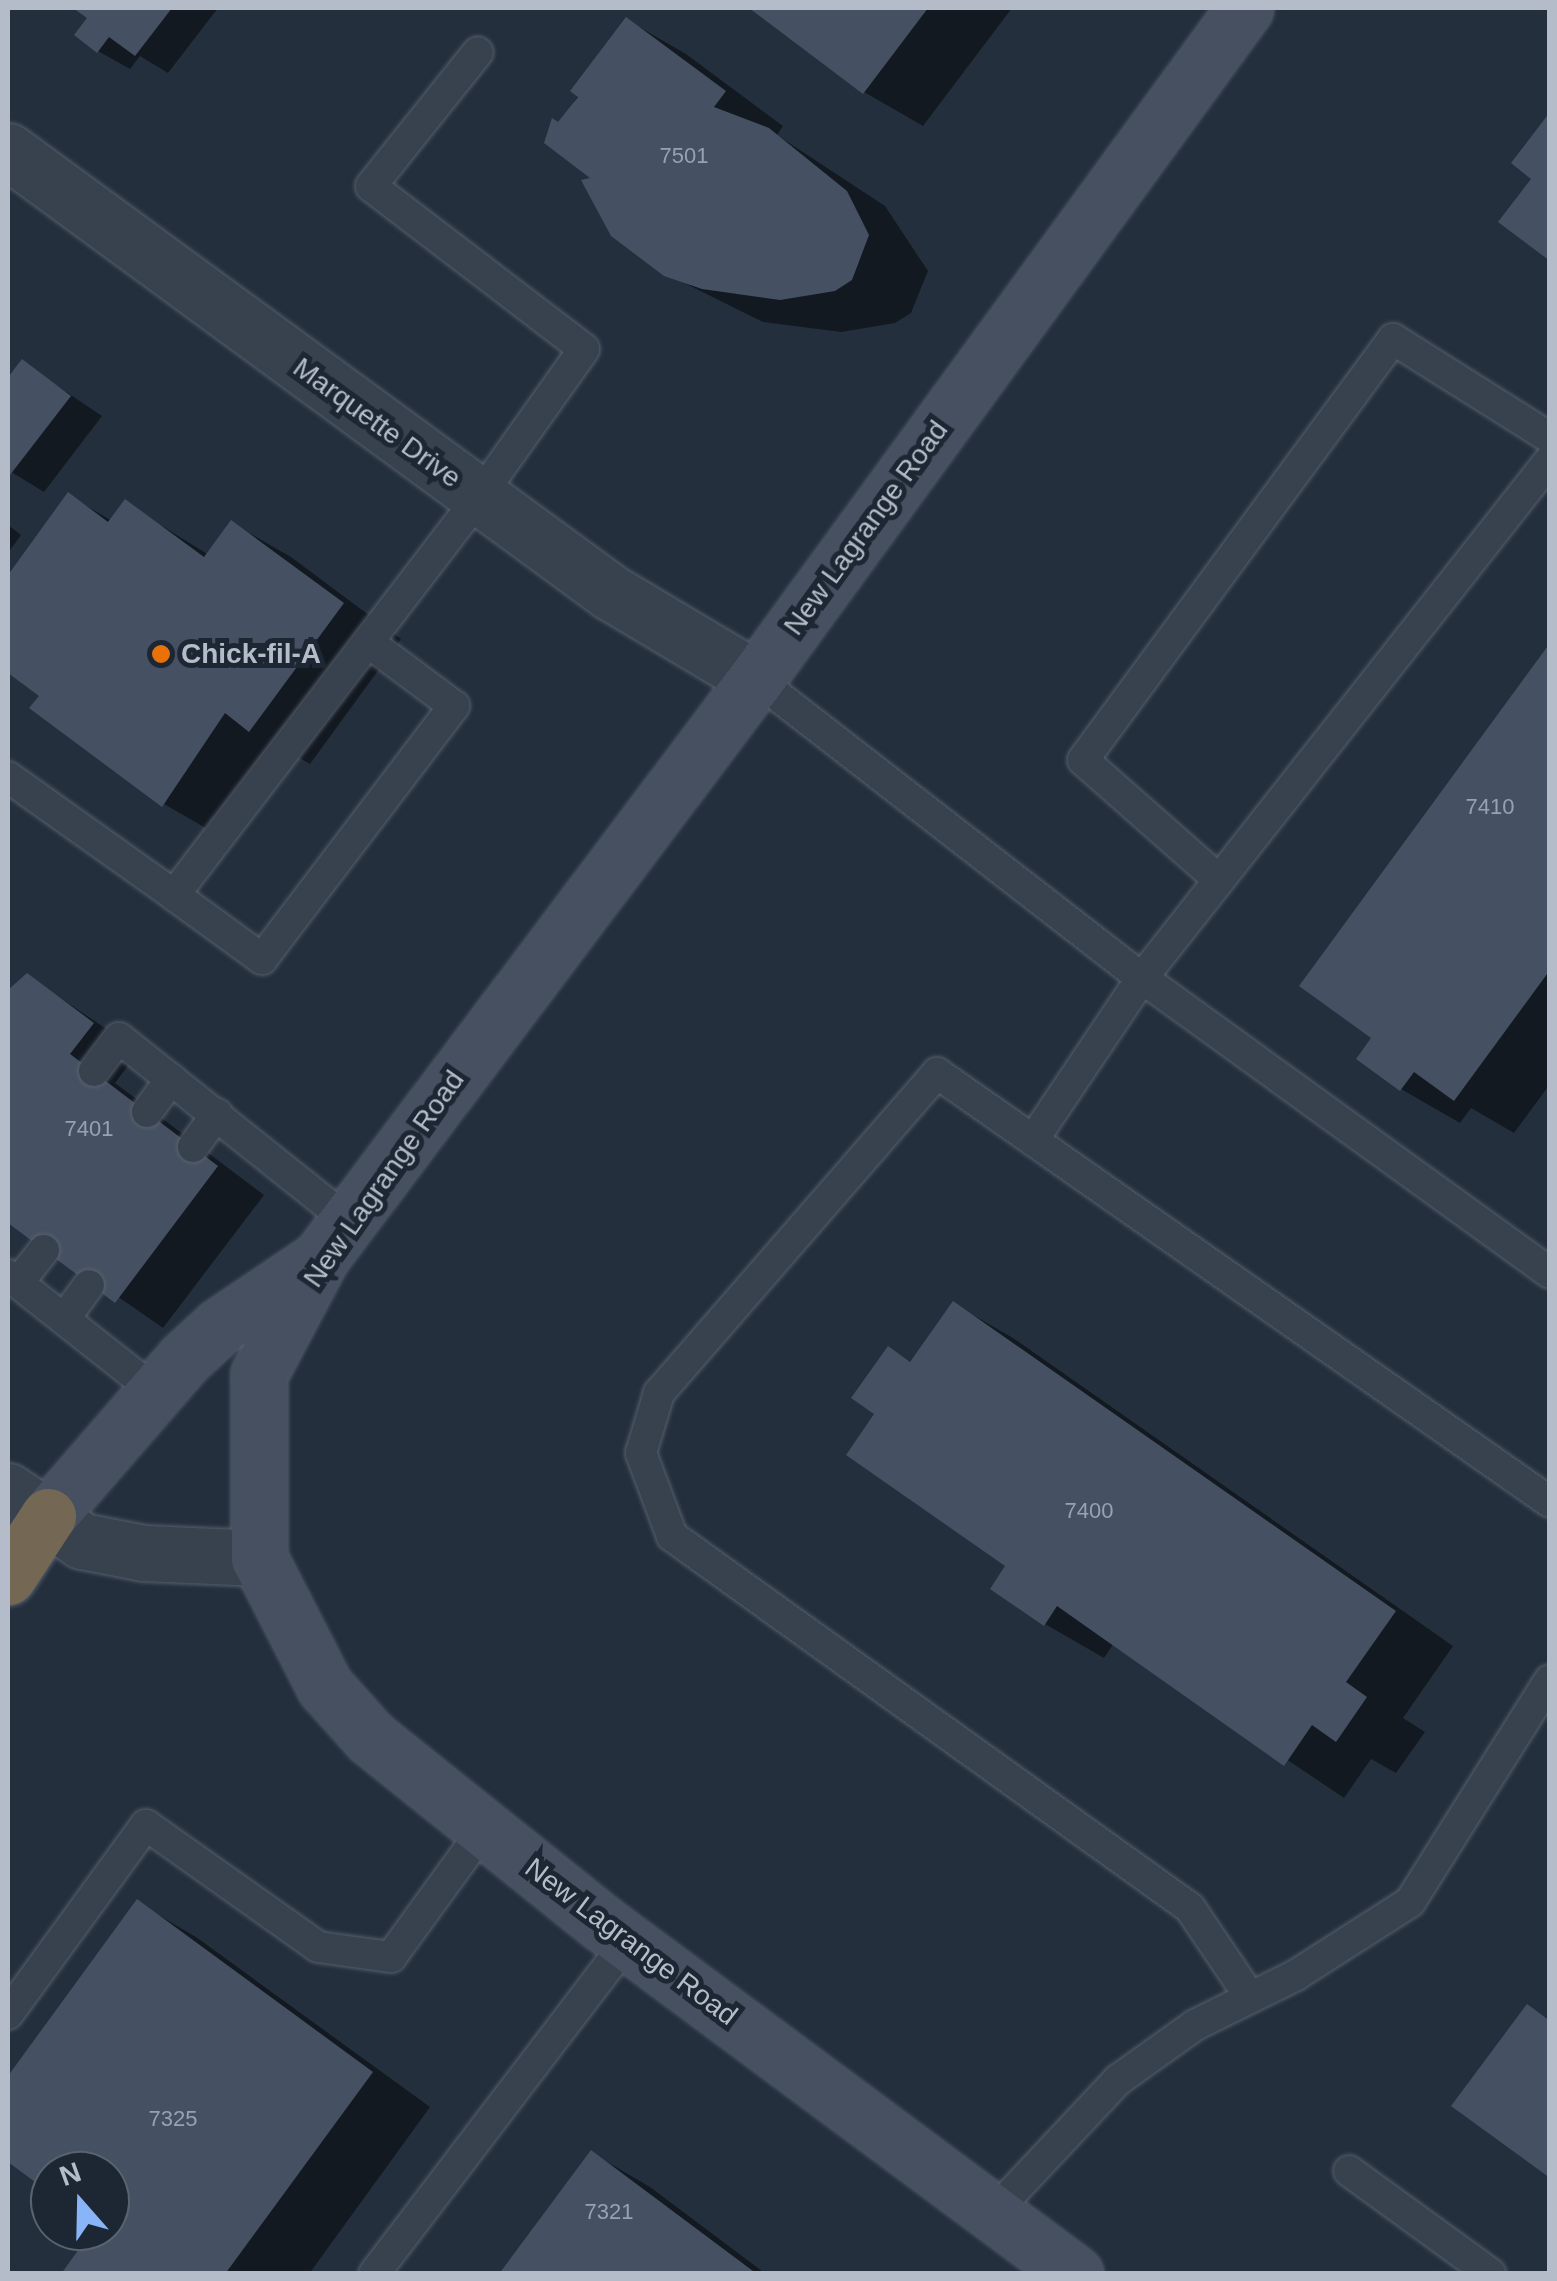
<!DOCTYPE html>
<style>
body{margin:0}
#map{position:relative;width:1557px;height:2281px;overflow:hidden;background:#242f3e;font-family:Arial,sans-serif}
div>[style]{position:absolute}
.shadow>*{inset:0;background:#0007}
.building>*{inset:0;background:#455162}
.roads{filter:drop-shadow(0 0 2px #565f6c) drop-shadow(0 0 2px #565f6c)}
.lane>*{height:30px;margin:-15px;padding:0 15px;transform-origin:15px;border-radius:15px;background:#38414e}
.street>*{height:55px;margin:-27.5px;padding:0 27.5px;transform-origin:27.5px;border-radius:27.5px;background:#38414e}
.secondary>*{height:55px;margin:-27.5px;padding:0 27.5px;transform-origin:27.5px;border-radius:27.5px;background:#465061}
.highway>*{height:55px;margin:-27.5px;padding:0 27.5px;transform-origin:27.5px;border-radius:27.5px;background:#746855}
.dots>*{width:28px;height:28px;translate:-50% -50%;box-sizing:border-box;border:5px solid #1d2633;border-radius:50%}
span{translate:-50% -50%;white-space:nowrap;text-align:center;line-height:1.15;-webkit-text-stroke:10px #1d2633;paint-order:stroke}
.number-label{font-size:22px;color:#98a1af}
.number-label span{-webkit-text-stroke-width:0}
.street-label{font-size:28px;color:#b4bcc9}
.poi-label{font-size:28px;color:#b4bcc9;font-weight:700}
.left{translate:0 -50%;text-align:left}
.frame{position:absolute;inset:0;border:10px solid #b4bcc9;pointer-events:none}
.north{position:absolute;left:30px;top:2151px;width:100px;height:100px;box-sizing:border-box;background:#1d2633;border:2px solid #59626f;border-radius:50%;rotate:340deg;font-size:28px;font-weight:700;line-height:40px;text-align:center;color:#b4bcc9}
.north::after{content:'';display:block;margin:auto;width:35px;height:45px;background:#8ab4f8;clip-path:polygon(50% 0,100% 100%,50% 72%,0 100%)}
</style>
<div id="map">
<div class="shadow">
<div style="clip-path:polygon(78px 8px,218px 8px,168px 73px,140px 56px,130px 69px,98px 51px,90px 17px)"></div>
<div style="clip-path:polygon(753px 8px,1012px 8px,923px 126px,864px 92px)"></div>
<div style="clip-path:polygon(627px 20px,686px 54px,783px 126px,777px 135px,885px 206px,928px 271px,911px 313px,895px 323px,841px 332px,763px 322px,666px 274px,559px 125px)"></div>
<div style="clip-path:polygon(22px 362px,102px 416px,44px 492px,8px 470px,8px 375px)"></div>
<div style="clip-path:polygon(68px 495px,112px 521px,125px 503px,209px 555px,232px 523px,291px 557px,401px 639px,310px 764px,282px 748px,223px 838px,164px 804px,32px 708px,42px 696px,8px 670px,8px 579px)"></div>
<div style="clip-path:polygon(8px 525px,21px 535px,8px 553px)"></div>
<div style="clip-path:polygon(1550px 648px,1550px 1084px,1514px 1133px,1471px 1108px,1460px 1123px,1401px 1089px,1375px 1038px)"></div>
<div style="clip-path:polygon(28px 976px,139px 1051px,115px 1083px,264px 1195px,163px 1328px,8px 1220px,8px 991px,13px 994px)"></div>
<div style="clip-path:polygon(954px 1304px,1013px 1338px,1453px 1646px,1403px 1718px,1425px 1732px,1396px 1773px,1371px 1759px,1344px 1798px,1114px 1643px,1104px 1658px,1045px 1624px,1008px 1565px,878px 1413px,889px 1350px,912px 1363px)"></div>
<div style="clip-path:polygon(138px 1903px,196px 1937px,430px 2107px,309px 2274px,64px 2274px,96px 2231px,110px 2231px,110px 2171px,50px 2171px,50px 2190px,8px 2158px,8px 2080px)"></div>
<div style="clip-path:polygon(592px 2153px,650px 2187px,766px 2274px,502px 2274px)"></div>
</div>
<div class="building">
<div style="clip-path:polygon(73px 8px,172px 8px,135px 56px,109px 37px,97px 53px,74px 35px,87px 18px)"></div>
<div style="clip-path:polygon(749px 8px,928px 8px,863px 94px)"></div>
<div style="clip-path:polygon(626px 17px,726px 91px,714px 107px,769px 128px,847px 191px,869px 235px,852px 280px,835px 291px,780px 300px,702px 289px,664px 276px,611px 236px,581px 180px,590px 178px,544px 143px,552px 118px,558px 122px,578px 97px,570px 91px)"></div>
<div style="clip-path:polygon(1550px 112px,1550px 261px,1498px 222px,1531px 179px,1511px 163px)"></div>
<div style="clip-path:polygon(22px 359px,71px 396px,10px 475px,8px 377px)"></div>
<div style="clip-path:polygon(68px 492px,108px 522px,125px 499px,204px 557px,231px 520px,344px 603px,249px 732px,225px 713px,162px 807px,29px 708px,39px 696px,8px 673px,8px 575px)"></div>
<div style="clip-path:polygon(1550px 643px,1550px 970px,1454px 1101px,1414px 1072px,1400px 1091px,1356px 1059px,1371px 1038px,1299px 986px)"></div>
<div style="clip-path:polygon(27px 973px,94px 1023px,70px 1054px,218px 1166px,115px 1303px,8px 1223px,8px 990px)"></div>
<div style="clip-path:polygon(953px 1301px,1396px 1611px,1346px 1682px,1367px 1697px,1336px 1742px,1312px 1725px,1284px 1766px,1057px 1606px,1044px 1626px,990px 1589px,1005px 1566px,846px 1455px,874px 1414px,851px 1398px,888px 1346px,910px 1362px)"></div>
<div style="clip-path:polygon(137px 1899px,373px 2072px,225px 2274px,61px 2274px,92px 2231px,110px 2231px,110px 2171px,50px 2171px,50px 2193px,8px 2162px,8px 2076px)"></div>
<div style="clip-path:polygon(1527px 2004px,1550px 2021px,1550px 2178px,1451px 2106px)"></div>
<div style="clip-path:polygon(591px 2150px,757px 2274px,499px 2274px)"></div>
</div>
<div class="roads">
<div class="lane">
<div style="left:756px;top:679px;width:488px;rotate:37.8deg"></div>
<div style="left:1142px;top:978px;width:659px;rotate:-51.77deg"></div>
<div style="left:8px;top:777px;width:204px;rotate:35.4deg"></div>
<div style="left:174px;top:895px;width:501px;rotate:-52.54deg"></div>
<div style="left:479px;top:497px;width:181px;rotate:-54.6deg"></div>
<div style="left:584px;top:349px;width:268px;rotate:-142.6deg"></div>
<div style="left:371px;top:186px;width:171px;rotate:-51.4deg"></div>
<div style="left:1219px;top:880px;width:181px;rotate:-138.6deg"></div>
<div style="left:1083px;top:760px;width:523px;rotate:-53.63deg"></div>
<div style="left:1393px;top:339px;width:186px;rotate:32.2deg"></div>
<div style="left:174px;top:895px;width:109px;rotate:36deg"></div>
<div style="left:262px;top:959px;width:318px;rotate:-52.8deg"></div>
<div style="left:454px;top:706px;width:107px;rotate:-143.3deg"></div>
<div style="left:94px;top:1071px;width:41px;rotate:-52.9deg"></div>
<div style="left:119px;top:1038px;width:293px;rotate:38.6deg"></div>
<div style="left:147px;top:1112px;width:41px;rotate:-54deg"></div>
<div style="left:1033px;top:1140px;width:195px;rotate:-56.1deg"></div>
<div style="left:1142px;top:978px;width:503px;rotate:35.87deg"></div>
<div style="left:193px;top:1147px;width:41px;rotate:-54deg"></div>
<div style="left:8px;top:1275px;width:189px;rotate:38.3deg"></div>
<div style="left:18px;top:1283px;width:42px;rotate:-51.8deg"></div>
<div style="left:64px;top:1319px;width:42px;rotate:-53.7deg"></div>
<div style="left:1250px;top:1997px;width:107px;rotate:-124deg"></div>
<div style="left:1190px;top:1908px;width:638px;rotate:-144.32deg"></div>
<div style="left:672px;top:1536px;width:89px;rotate:-110.5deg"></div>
<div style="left:641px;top:1453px;width:63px;rotate:-73.3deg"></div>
<div style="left:659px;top:1393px;width:424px;rotate:-49deg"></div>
<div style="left:937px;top:1073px;width:748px;rotate:34.99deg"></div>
<div style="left:8px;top:2014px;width:234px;rotate:-53.9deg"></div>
<div style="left:146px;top:1825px;width:211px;rotate:35.3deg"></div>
<div style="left:318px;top:1947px;width:74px;rotate:7.8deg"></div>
<div style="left:391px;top:1957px;width:158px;rotate:-54deg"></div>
<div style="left:1349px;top:2171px;width:175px;rotate:36deg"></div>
<div style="left:993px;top:2213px;width:183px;rotate:-46.8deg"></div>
<div style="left:1118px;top:2080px;width:95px;rotate:-35.5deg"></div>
<div style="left:1195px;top:2025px;width:113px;rotate:-26.3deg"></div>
<div style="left:1296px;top:1975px;width:135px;rotate:-32.6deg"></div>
<div style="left:1410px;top:1902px;width:262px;rotate:-57.8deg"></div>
<div style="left:374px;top:2274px;width:417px;rotate:-52.7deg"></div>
</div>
<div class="street">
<div style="left:8px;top:151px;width:746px;rotate:36.22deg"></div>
<div style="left:610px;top:592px;width:170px;rotate:30.8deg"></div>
<div style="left:8px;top:1491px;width:89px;rotate:34deg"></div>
<div style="left:82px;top:1541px;width:63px;rotate:11deg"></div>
<div style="left:144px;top:1553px;width:115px;rotate:2.5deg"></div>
</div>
<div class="secondary">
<div style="left:48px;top:1516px;width:209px;rotate:-49.1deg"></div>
<div style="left:185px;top:1358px;width:47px;rotate:-42.4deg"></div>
<div style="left:220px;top:1326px;width:115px;rotate:-34deg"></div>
<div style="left:1075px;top:2274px;width:589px;rotate:-143.42deg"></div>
<div style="left:602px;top:1923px;width:296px;rotate:-141.3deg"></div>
<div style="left:371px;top:1738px;width:69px;rotate:-132deg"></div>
<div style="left:325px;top:1687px;width:145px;rotate:-117.1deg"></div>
<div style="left:259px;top:1558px;width:184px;rotate:-90deg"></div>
<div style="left:259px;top:1374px;width:132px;rotate:-62.1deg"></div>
<div style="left:321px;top:1257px;width:723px;rotate:-53.04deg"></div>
<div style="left:756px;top:679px;width:830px;rotate:-53.92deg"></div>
</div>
<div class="highway">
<div style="left:8px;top:1577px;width:73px;rotate:-56.7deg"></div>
</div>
</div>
<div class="dots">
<div style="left:161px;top:654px;background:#e8710a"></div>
</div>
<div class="number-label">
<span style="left:684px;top:156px">7501</span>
<span style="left:1490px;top:807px">7410</span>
<span style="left:89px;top:1129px">7401</span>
<span style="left:1089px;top:1511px">7400</span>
<span style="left:173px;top:2119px">7325</span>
<span style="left:609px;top:2212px">7321</span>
</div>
<div class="street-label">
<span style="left:377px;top:423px;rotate:36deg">Marquette Drive</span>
<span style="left:866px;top:528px;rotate:-54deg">New Lagrange Road</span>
<span style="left:384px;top:1179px;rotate:-55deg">New Lagrange Road</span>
<span style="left:631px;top:1942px;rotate:37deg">New Lagrange Road</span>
</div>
<div class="poi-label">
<span class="left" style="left:181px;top:654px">Chick-fil-A</span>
</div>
<div class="frame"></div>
<div class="north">N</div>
</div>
